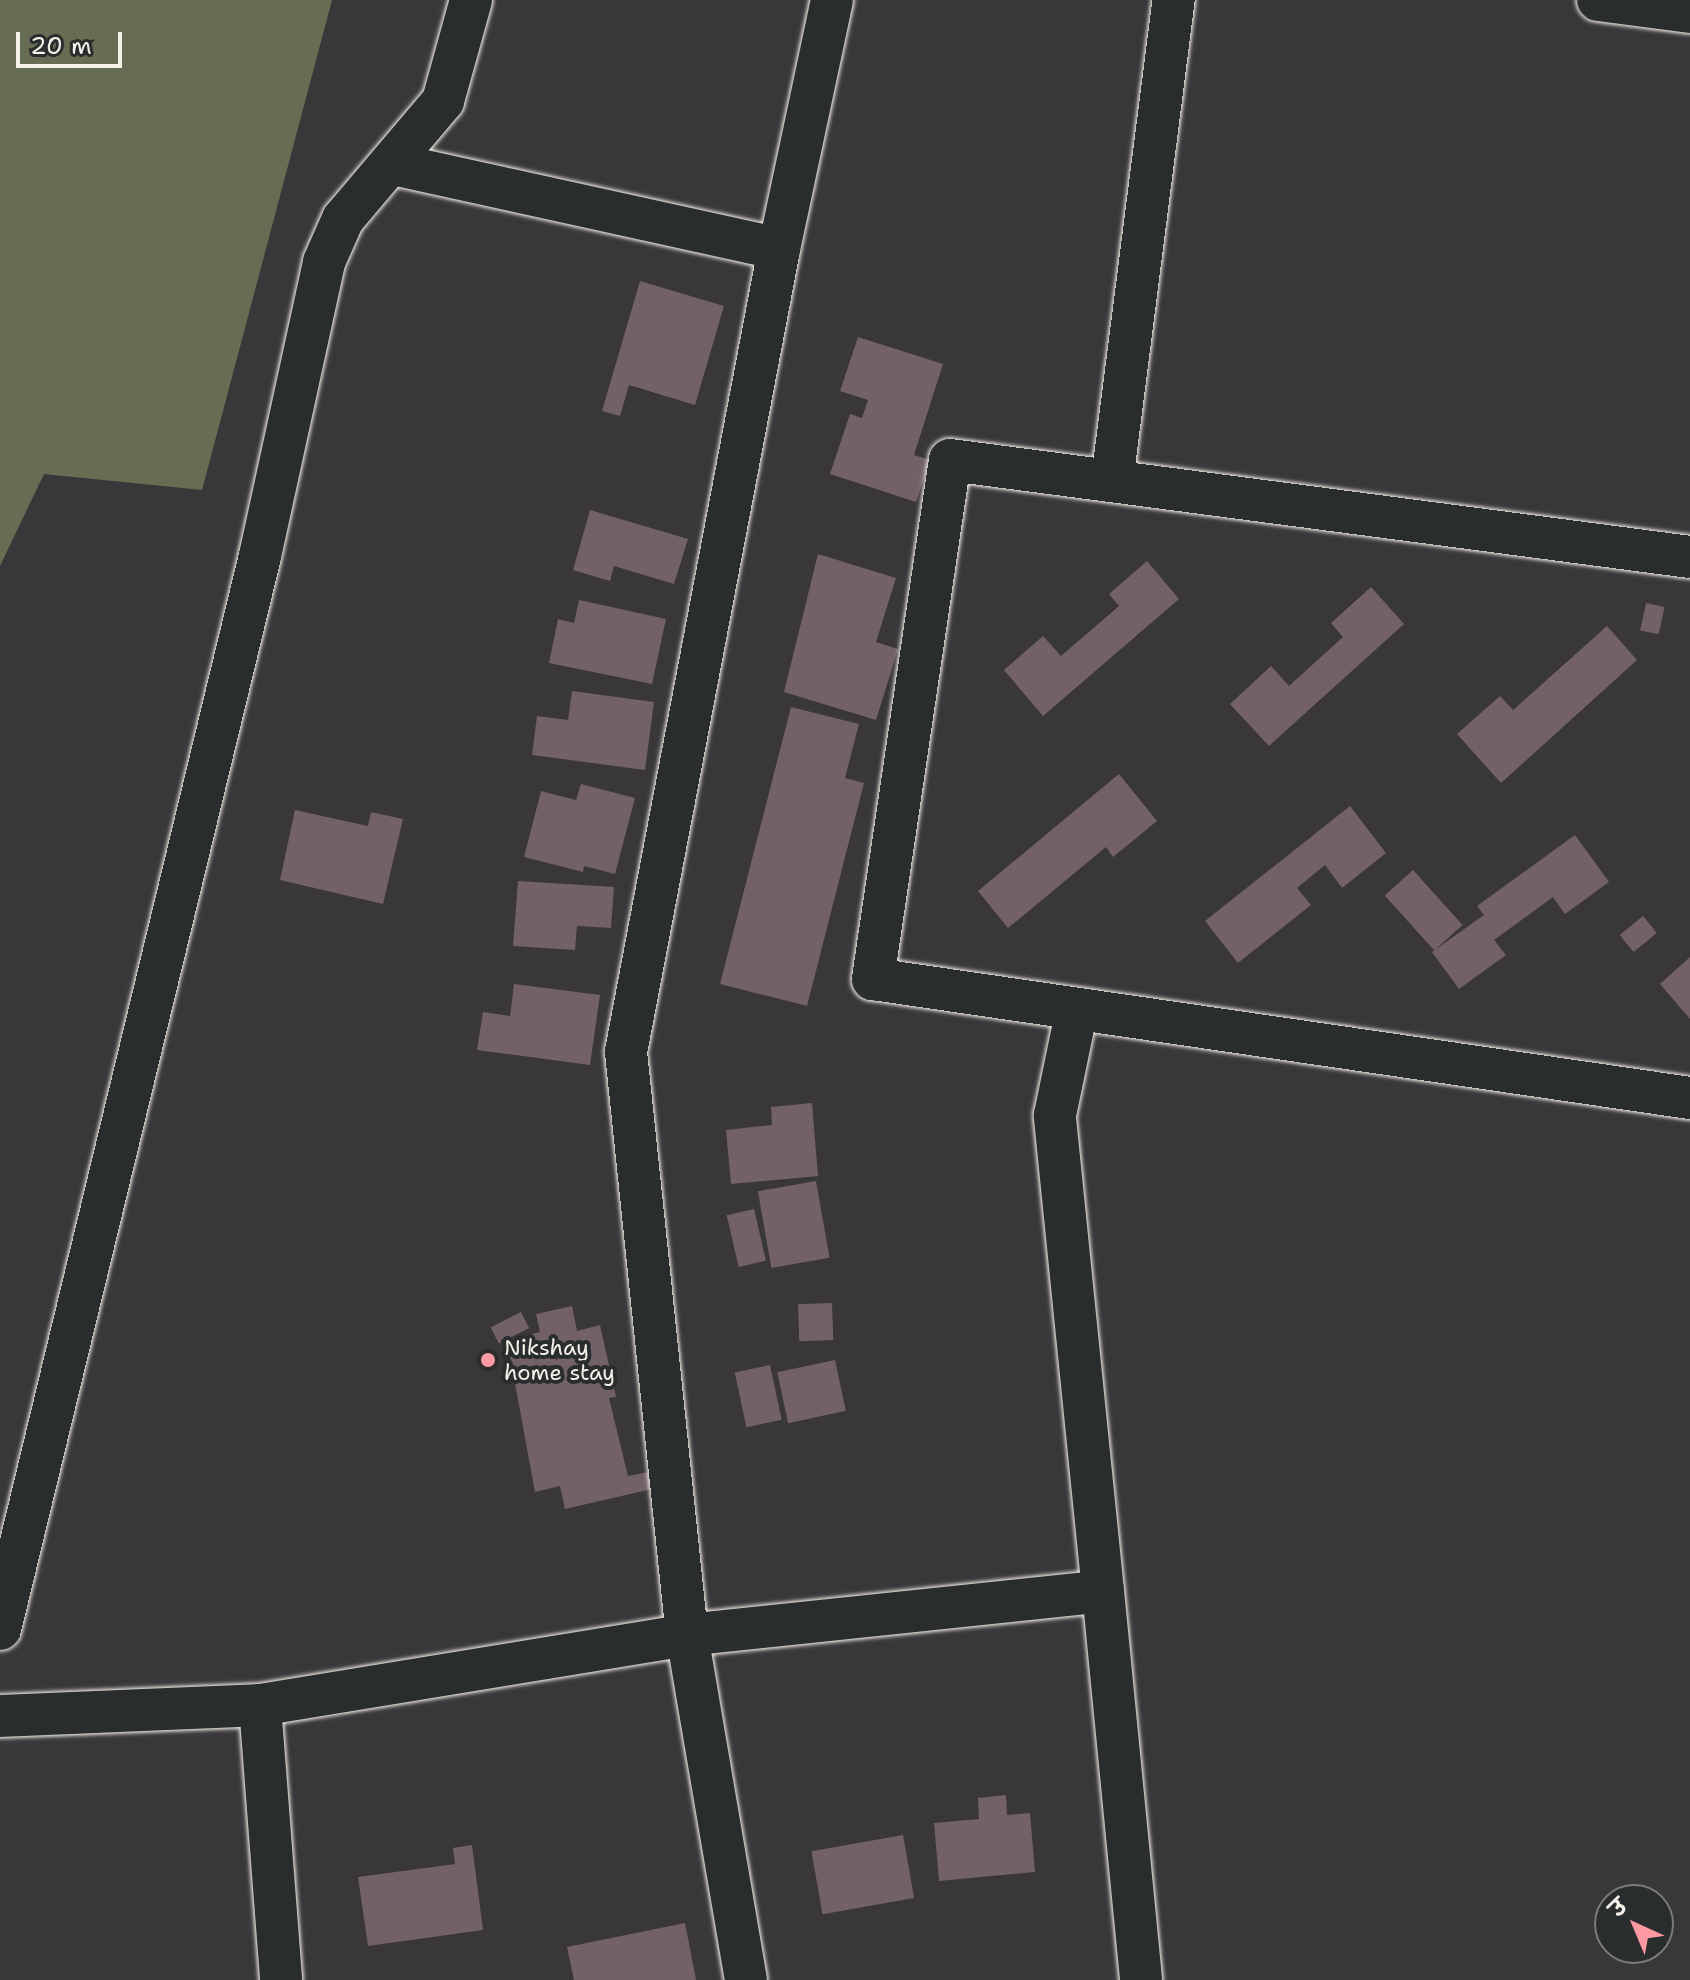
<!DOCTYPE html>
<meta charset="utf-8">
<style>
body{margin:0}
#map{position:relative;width:1690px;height:1980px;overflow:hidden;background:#39373a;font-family:"Shantell Sans","Playpen Sans Deva",sans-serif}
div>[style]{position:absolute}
.green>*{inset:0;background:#676d52}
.building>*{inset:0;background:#736168;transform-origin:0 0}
.roads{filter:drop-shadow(0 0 2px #f4f1e8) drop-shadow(0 0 2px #f4f1e8)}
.minor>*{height:42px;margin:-21px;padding:0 21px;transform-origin:21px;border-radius:21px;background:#2a2d2e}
.dots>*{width:22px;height:22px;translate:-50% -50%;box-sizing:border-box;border:4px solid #2a2d2e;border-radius:50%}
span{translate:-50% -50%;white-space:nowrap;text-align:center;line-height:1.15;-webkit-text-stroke:8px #2a2d2e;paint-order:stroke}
.poi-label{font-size:22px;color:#f4f1e8}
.left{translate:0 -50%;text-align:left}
.north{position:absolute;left:1594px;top:1884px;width:80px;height:80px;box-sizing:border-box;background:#2a2d2e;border:2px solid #7b7b78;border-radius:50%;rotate:316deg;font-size:22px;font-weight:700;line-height:32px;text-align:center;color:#f4f1e8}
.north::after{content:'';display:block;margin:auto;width:28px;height:36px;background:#ff9aa2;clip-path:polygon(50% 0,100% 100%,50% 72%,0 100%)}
.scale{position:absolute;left:16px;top:32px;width:106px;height:36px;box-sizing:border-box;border:4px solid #f4f1e8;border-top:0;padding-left:10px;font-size:24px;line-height:28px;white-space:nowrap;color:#f4f1e8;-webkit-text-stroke:6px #2a2d2e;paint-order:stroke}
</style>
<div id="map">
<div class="green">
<div style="clip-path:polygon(0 0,332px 0,202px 490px,44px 474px,0 566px)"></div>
</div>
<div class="building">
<div style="clip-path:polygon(640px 281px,724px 306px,695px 405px,629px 385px,620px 416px,602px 411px)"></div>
<div style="clip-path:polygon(858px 337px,943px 364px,914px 455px,930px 460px,916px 502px,830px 474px,850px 414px,862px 418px,868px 400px,840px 391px)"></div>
<div style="clip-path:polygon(590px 510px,688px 539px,674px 584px,614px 566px,610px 581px,573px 570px)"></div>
<div style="clip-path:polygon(818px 554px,896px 578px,876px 642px,898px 649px,876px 720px,784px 692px)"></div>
<div style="clip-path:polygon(1147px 561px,1179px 599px,1043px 716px,1004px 670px,1043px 636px,1061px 656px,1119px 606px,1109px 594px)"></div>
<div style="clip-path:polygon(1371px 587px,1404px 624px,1269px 746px,1230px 704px,1271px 666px,1289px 686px,1343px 637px,1331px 623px)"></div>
<div style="clip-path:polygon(579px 600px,666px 619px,652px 684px,549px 663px,558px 619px,574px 623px)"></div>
<div style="left:1646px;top:603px;width:19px;height:28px;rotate:12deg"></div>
<div style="clip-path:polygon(1607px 626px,1637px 660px,1501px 783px,1457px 734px,1500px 696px,1513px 710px)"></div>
<div style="clip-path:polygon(572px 691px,654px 702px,645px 770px,532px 755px,537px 716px,568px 720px)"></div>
<div style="clip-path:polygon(791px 707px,859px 724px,845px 778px,864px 783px,807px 1006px,720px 984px)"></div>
<div style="clip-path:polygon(1119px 774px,1157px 821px,1113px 857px,1106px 847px,1008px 928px,978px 891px)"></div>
<div style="clip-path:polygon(581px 784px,635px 798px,615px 874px,584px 866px,583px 872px,524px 857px,541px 791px,576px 800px)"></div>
<div style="clip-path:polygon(1350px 806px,1386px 853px,1342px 888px,1325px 865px,1297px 888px,1311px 905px,1238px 963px,1205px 921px)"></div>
<div style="clip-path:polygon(295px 810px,368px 826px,371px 812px,403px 819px,383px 904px,280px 880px)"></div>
<div style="clip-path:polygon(1575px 835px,1609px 882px,1565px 914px,1553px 897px,1494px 940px,1506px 955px,1459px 989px,1432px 952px,1484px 915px,1477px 906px)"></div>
<div style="left:1413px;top:870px;width:74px;height:38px;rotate:48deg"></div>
<div style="clip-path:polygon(518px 881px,614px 887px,611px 928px,577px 926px,575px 950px,513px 946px)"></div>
<div style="left:1643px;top:916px;width:22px;height:30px;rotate:51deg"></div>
<div style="clip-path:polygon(1690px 957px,1690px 1019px,1660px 984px)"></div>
<div style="clip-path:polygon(514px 984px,600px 995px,590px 1065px,477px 1050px,483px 1012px,510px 1016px)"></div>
<div style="clip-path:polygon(812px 1103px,818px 1176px,731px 1184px,726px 1130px,772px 1125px,771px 1107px)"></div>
<div style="left:816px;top:1181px;width:78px;height:59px;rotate:80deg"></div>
<div style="left:754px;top:1209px;width:53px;height:28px;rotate:77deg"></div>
<div style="left:832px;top:1303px;width:37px;height:34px;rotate:88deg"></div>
<div style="clip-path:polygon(572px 1306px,577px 1331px,600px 1325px,616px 1397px,609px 1398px,628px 1476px,648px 1472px,652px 1489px,565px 1509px,560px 1486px,535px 1492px,507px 1340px,540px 1332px,536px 1314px)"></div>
<div style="left:521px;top:1312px;width:18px;height:34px;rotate:63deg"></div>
<div style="left:835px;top:1360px;width:52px;height:59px;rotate:78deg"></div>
<div style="left:770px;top:1365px;width:56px;height:36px;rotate:78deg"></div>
<div style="clip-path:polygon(1006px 1795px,1007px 1815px,1030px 1813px,1035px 1872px,939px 1881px,934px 1823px,979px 1819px,978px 1798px)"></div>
<div style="left:903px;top:1835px;width:64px;height:93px;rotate:80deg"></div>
<div style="clip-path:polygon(472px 1845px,483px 1930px,368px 1946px,358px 1877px,455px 1864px,453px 1848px)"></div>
<div style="clip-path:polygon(685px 1923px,696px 1980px,574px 1980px,567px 1947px)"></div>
</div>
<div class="roads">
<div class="minor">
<div style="left:832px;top:0;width:255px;rotate:102deg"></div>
<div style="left:779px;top:249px;width:817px;rotate:100.79deg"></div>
<div style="left:626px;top:1052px;width:586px;rotate:84.03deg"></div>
<div style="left:687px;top:1635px;width:418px;rotate:-6deg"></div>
<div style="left:1103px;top:1591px;width:478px;rotate:-95.8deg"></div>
<div style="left:1055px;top:1115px;width:108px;rotate:-78.3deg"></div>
<div style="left:1598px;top:0;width:93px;rotate:7.4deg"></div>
<div style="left:393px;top:164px;width:395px;rotate:12.4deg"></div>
<div style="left:1112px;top:481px;width:485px;rotate:-82.7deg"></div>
<div style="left:1690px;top:557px;width:746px;rotate:-172.53deg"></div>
<div style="left:950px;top:460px;width:525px;rotate:98.44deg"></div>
<div style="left:873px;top:979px;width:826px;rotate:8.29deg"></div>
<div style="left:1103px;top:1591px;width:391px;rotate:84.4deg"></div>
<div style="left:0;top:1629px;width:1104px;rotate:-76.38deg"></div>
<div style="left:260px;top:556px;width:301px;rotate:-77.7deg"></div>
<div style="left:324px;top:262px;width:47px;rotate:-66.2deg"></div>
<div style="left:343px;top:219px;width:155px;rotate:-49.7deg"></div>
<div style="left:443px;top:101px;width:105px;rotate:-74.5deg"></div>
<div style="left:260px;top:1705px;width:276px;rotate:85.6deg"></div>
<div style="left:0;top:1716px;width:260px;rotate:-2.4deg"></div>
<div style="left:260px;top:1705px;width:433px;rotate:-9.3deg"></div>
<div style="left:687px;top:1635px;width:350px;rotate:80.3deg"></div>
</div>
</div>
<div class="dots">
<div style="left:488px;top:1360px;background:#ff9aa2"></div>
</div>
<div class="poi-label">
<span class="left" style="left:504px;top:1360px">Nikshay<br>home stay</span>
</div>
<div class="north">उ</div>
<div class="scale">20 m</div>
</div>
